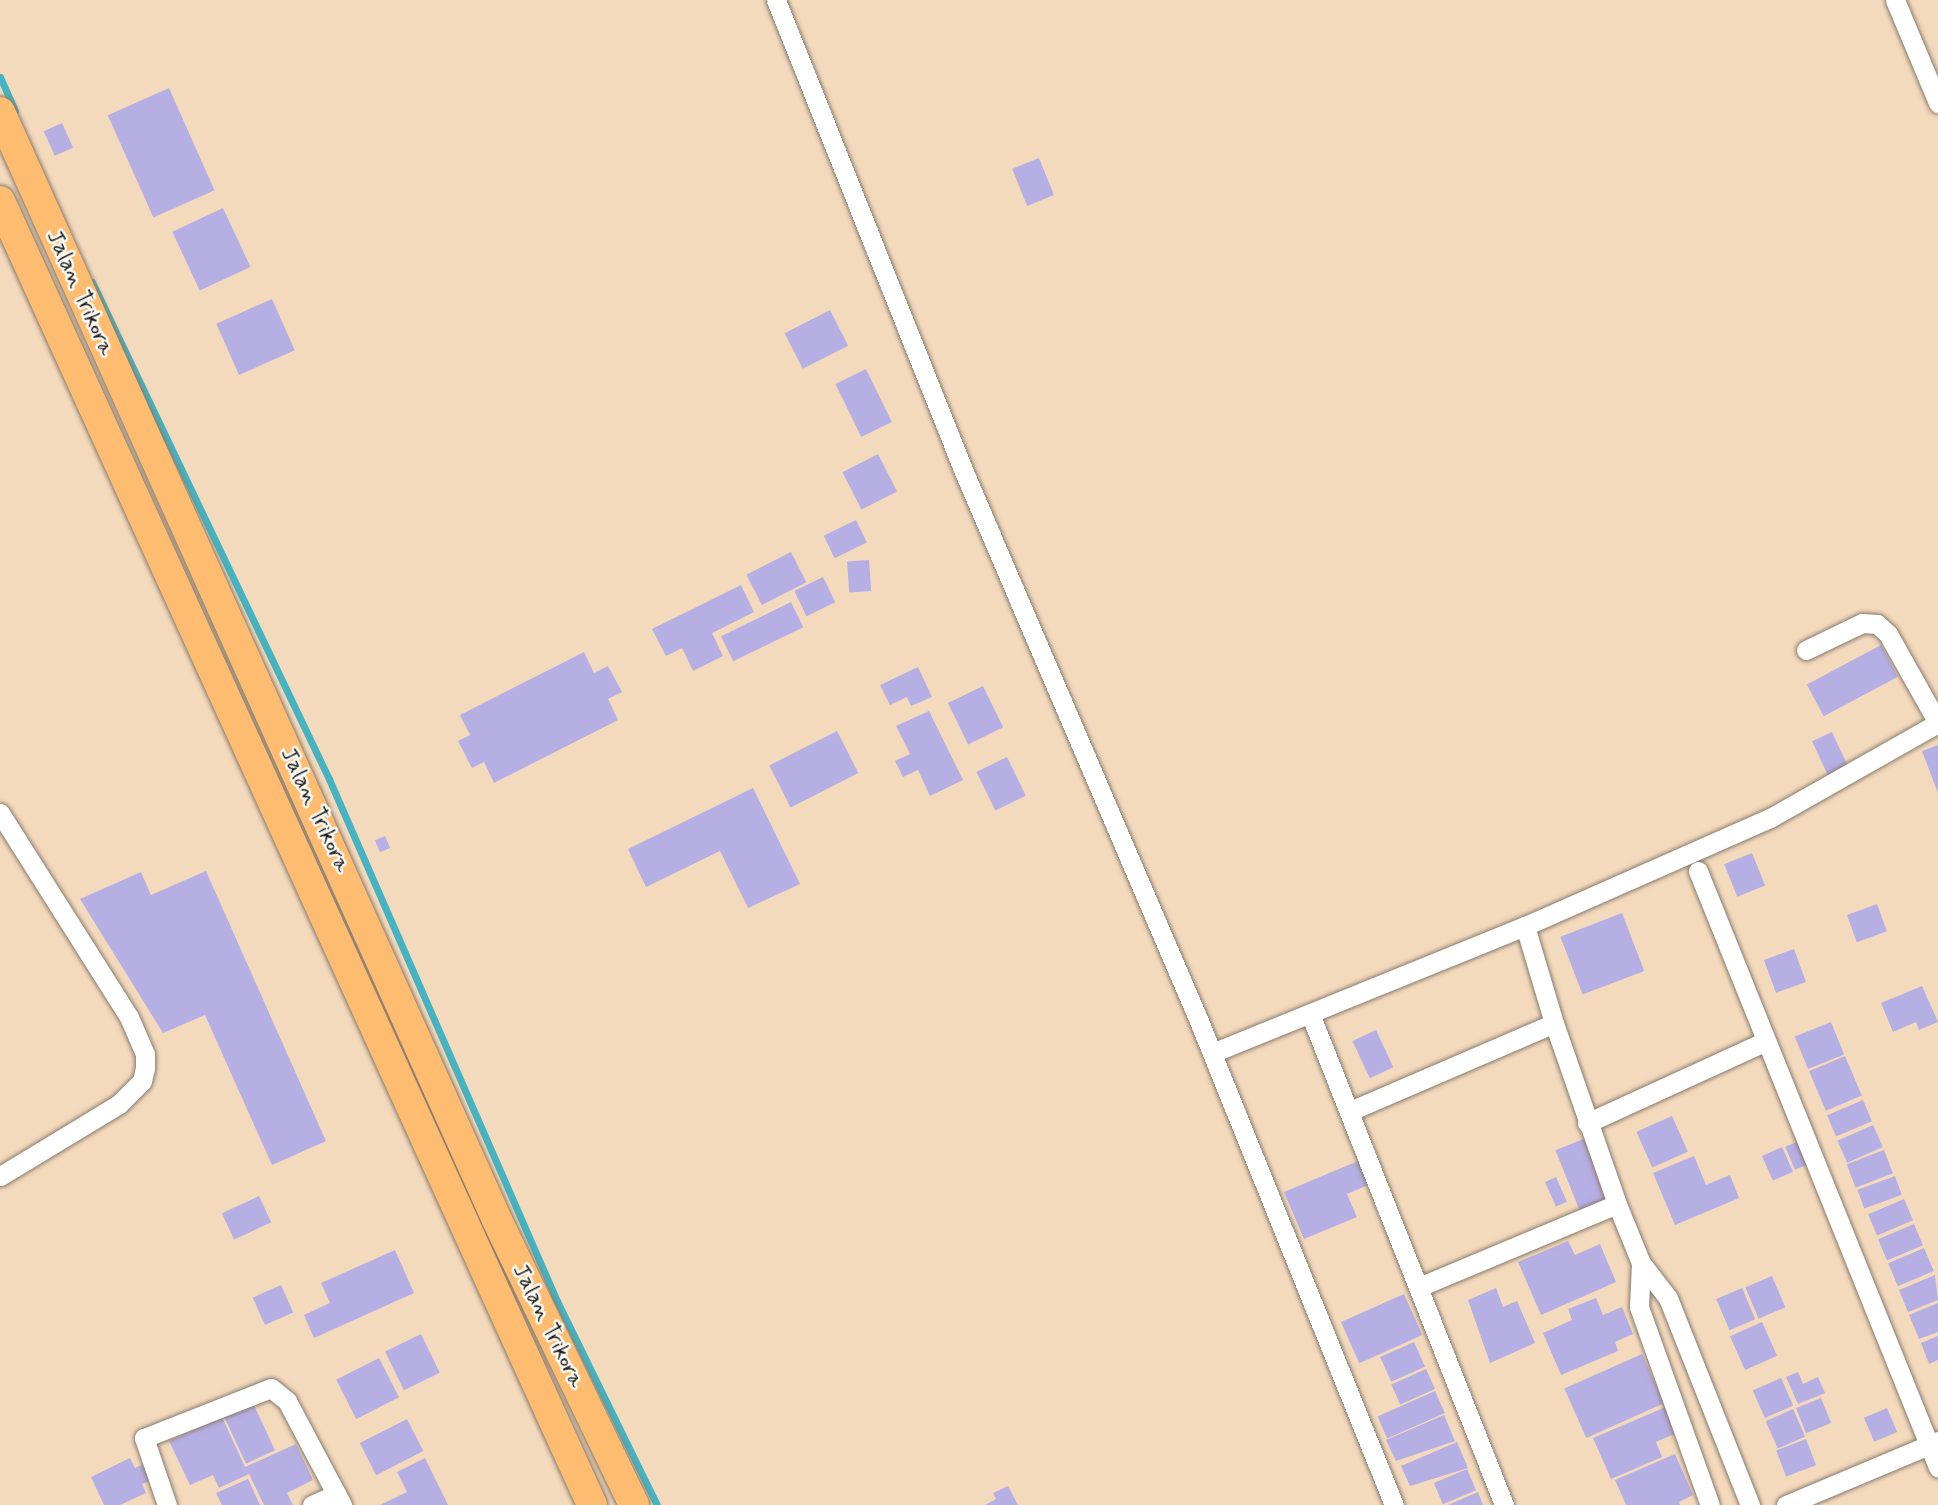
<!DOCTYPE html>
<style>
body{margin:0}
#map{position:relative;width:1938px;height:1505px;overflow:hidden;background:#f4dabd;font-family:Mynerve,sans-serif}
div>[style]{position:absolute}
.stream>*{height:7px;margin:-3.5px;padding:0 3.5px;transform-origin:3.5px;border-radius:3.5px;background:#45b3c1}
.building>*{inset:0;background:#b6afe3;transform-origin:0 0}
.roads{filter:drop-shadow(0 0 2px #887b6c) drop-shadow(0 0 2px #887b6c)}
.street>*{height:19px;margin:-9.5px;padding:0 9.5px;transform-origin:9.5px;border-radius:9.5px;background:#fff}
.primary>*{height:30px;margin:-15px;padding:0 15px;transform-origin:15px;border-radius:15px;background:#fdbc6f}
span{translate:-50% -50%;white-space:nowrap;text-align:center;line-height:1.15;-webkit-text-stroke:5px #fdfcf7;paint-order:stroke}
.street-label{font-size:23px;color:#1c1c1c}
</style>
<div id="map">
<div class="stream">
<div style="left:0;top:77px;width:37px;rotate:66deg"></div>
<div style="left:92px;top:282px;width:551px;rotate:64.51deg"></div>
<div style="left:329px;top:779px;width:570px;rotate:66.41deg"></div>
<div style="left:557px;top:1301px;width:227px;rotate:63.9deg"></div>
</div>
<div class="building">
<div style="left:169px;top:88px;width:112px;height:67px;rotate:66deg"></div>
<div style="left:62px;top:123px;width:27px;height:20px;rotate:66deg"></div>
<div style="left:1039px;top:158px;width:40px;height:29px;rotate:68deg"></div>
<div style="left:223px;top:208px;width:65px;height:56px;rotate:65deg"></div>
<div style="left:272px;top:299px;width:56px;height:61px;rotate:66deg"></div>
<div style="left:830px;top:310px;width:40px;height:51px;rotate:63deg"></div>
<div style="left:866px;top:369px;width:59px;height:34px;rotate:64deg"></div>
<div style="left:878px;top:454px;width:42px;height:40px;rotate:63deg"></div>
<div style="left:856px;top:520px;width:25px;height:36px;rotate:64deg"></div>
<div style="left:791px;top:552px;width:34px;height:50px;rotate:63deg"></div>
<div style="left:869px;top:560px;width:31px;height:22px;rotate:86deg"></div>
<div style="left:823px;top:577px;width:28px;height:32px;rotate:64deg"></div>
<div style="clip-path:polygon(741px 585px,754px 612px,712px 633px,723px 656px,693px 671px,682px 648px,666px 656px,652px 629px)"></div>
<div style="left:791px;top:602px;width:28px;height:78px;rotate:64deg"></div>
<div style="left:1881px;top:645px;width:36px;height:84px;rotate:62deg"></div>
<div style="clip-path:polygon(584px 652px,594px 673px,608px 666px,622px 692px,608px 699px,618px 720px,494px 783px,484px 762px,472px 768px,458px 741px,470px 735px,460px 715px)"></div>
<div style="clip-path:polygon(918px 667px,932px 697px,911px 706px,907px 697px,890px 705px,880px 685px)"></div>
<div style="left:983px;top:686px;width:46px;height:39px;rotate:64deg"></div>
<div style="clip-path:polygon(929px 711px,963px 780px,930px 796px,918px 770px,903px 777px,895px 761px,910px 754px,896px 726px)"></div>
<div style="left:837px;top:731px;width:47px;height:76px;rotate:63deg"></div>
<div style="left:1832px;top:732px;width:42px;height:22px;rotate:65deg"></div>
<div style="clip-path:polygon(1938px 745px,1938px 793px,1922px 751px)"></div>
<div style="left:1007px;top:757px;width:43px;height:34px;rotate:64deg"></div>
<div style="clip-path:polygon(753px 788px,800px 884px,748px 908px,720px 851px,646px 887px,628px 849px)"></div>
<div style="left:385px;top:836px;width:13px;height:11px;rotate:67deg"></div>
<div style="left:1752px;top:853px;width:35px;height:30px;rotate:68deg"></div>
<div style="clip-path:polygon(206px 871px,326px 1141px,272px 1165px,205px 1015px,163px 1033px,80px 899px,141px 872px,151px 895px)"></div>
<div style="left:1877px;top:904px;width:29px;height:32px;rotate:70deg"></div>
<div style="left:1622px;top:913px;width:62px;height:66px;rotate:69deg"></div>
<div style="left:1794px;top:949px;width:35px;height:32px;rotate:70deg"></div>
<div style="clip-path:polygon(1922px 986px,1938px 1022px,1919px 1030px,1916px 1022px,1893px 1032px,1881px 1003px)"></div>
<div style="left:1831px;top:1022px;width:35px;height:39px;rotate:68deg"></div>
<div style="left:1376px;top:1030px;width:41px;height:26px;rotate:65deg"></div>
<div style="left:1845px;top:1056px;width:43px;height:39px;rotate:67deg"></div>
<div style="left:1863px;top:1100px;width:23px;height:39px;rotate:67deg"></div>
<div style="left:1672px;top:1116px;width:39px;height:39px;rotate:66deg"></div>
<div style="left:1873px;top:1125px;width:24px;height:39px;rotate:66deg"></div>
<div style="left:1586px;top:1138px;width:65px;height:33px;rotate:68deg"></div>
<div style="left:1799px;top:1141px;width:25px;height:15px;rotate:67deg"></div>
<div style="left:1782px;top:1147px;width:27px;height:22px;rotate:66deg"></div>
<div style="left:1884px;top:1150px;width:25px;height:40px;rotate:69deg"></div>
<div style="clip-path:polygon(1694px 1156px,1706px 1185px,1730px 1175px,1739px 1198px,1675px 1225px,1653px 1173px)"></div>
<div style="clip-path:polygon(1358px 1161px,1368px 1185px,1347px 1194px,1357px 1217px,1304px 1239px,1284px 1192px)"></div>
<div style="left:1895px;top:1176px;width:20px;height:40px;rotate:70deg"></div>
<div style="left:1556px;top:1177px;width:27px;height:12px;rotate:66deg"></div>
<div style="left:259px;top:1196px;width:29px;height:41px;rotate:65deg"></div>
<div style="left:1904px;top:1199px;width:23px;height:39px;rotate:67deg"></div>
<div style="left:1914px;top:1224px;width:23px;height:39px;rotate:67deg"></div>
<div style="clip-path:polygon(1568px 1241px,1575px 1255px,1600px 1244px,1616px 1282px,1541px 1315px,1518px 1262px)"></div>
<div style="left:1924px;top:1248px;width:25px;height:39px;rotate:67deg"></div>
<div style="clip-path:polygon(395px 1250px,414px 1293px,314px 1338px,304px 1315px,330px 1303px,321px 1283px)"></div>
<div style="clip-path:polygon(1935px 1275px,1938px 1300px,1908px 1312px,1899px 1290px)"></div>
<div style="left:1772px;top:1276px;width:34px;height:29px;rotate:67deg"></div>
<div style="left:281px;top:1285px;width:30px;height:31px;rotate:66deg"></div>
<div style="clip-path:polygon(1496px 1288px,1503px 1307px,1517px 1301px,1535px 1343px,1490px 1363px,1468px 1300px)"></div>
<div style="left:1742px;top:1288px;width:34px;height:28px;rotate:67deg"></div>
<div style="left:1404px;top:1294px;width:45px;height:69px;rotate:66deg"></div>
<div style="clip-path:polygon(1596px 1298px,1603px 1315px,1622px 1307px,1633px 1334px,1615px 1342px,1618px 1351px,1561px 1375px,1543px 1333px,1572px 1320px,1568px 1309px)"></div>
<div style="clip-path:polygon(1938px 1303px,1938px 1332px,1919px 1339px,1909px 1315px)"></div>
<div style="left:1762px;top:1322px;width:37px;height:35px;rotate:66deg"></div>
<div style="left:421px;top:1334px;width:43px;height:40px;rotate:64deg"></div>
<div style="clip-path:polygon(1938px 1336px,1938px 1360px,1929px 1364px,1921px 1343px)"></div>
<div style="left:1414px;top:1342px;width:27px;height:37px;rotate:66deg"></div>
<div style="left:1642px;top:1354px;width:54px;height:85px;rotate:66deg"></div>
<div style="left:379px;top:1358px;width:44px;height:48px;rotate:63deg"></div>
<div style="left:1426px;top:1369px;width:22px;height:38px;rotate:66deg"></div>
<div style="clip-path:polygon(1798px 1372px,1803px 1384px,1818px 1377px,1825px 1393px,1798px 1404px,1786px 1377px)"></div>
<div style="left:1781px;top:1378px;width:30px;height:31px;rotate:66deg"></div>
<div style="left:1435px;top:1391px;width:24px;height:63px;rotate:66deg"></div>
<div style="left:1821px;top:1398px;width:27px;height:27px;rotate:68deg"></div>
<div style="left:253px;top:1403px;width:52px;height:32px;rotate:65deg"></div>
<div style="clip-path:polygon(1668px 1406px,1679px 1432px,1656px 1442px,1662px 1457px,1611px 1479px,1593px 1438px)"></div>
<div style="left:1887px;top:1408px;width:26px;height:25px;rotate:67deg"></div>
<div style="left:1793px;top:1409px;width:30px;height:30px;rotate:66deg"></div>
<div style="clip-path:polygon(1444px 1415px,1455px 1441px,1396px 1461px,1386px 1440px)"></div>
<div style="clip-path:polygon(222px 1417px,245px 1467px,296px 1444px,313px 1480px,287px 1493px,293px 1505px,264px 1505px,249px 1474px,219px 1488px,213px 1475px,190px 1485px,169px 1441px)"></div>
<div style="left:407px;top:1419px;width:36px;height:53px;rotate:63deg"></div>
<div style="left:1806px;top:1439px;width:28px;height:32px;rotate:69deg"></div>
<div style="clip-path:polygon(1457px 1442px,1468px 1468px,1410px 1486px,1401px 1466px)"></div>
<div style="clip-path:polygon(1675px 1454px,1693px 1495px,1679px 1502px,1680px 1505px,1626px 1505px,1615px 1480px)"></div>
<div style="clip-path:polygon(130px 1458px,135px 1468px,142px 1465px,150px 1481px,142px 1484px,146px 1493px,120px 1505px,104px 1505px,91px 1477px)"></div>
<div style="clip-path:polygon(425px 1458px,448px 1505px,380px 1505px,407px 1492px,397px 1472px)"></div>
<div style="left:1467px;top:1469px;width:23px;height:36px;rotate:67deg"></div>
<div style="clip-path:polygon(248px 1479px,260px 1505px,222px 1505px,216px 1493px)"></div>
<div style="clip-path:polygon(1008px 1486px,1018px 1505px,985px 1505px,996px 1499px,993px 1493px)"></div>
<div style="clip-path:polygon(1478px 1492px,1483px 1505px,1448px 1505px)"></div>
</div>
<div class="roads">
<div class="street">
<div style="left:776px;top:0;width:508px;rotate:68.28deg"></div>
<div style="left:964px;top:472px;width:597px;rotate:66.83deg"></div>
<div style="left:1199px;top:1021px;width:522px;rotate:68.06deg"></div>
<div style="left:1895px;top:0;width:112px;rotate:67.3deg"></div>
<div style="left:1806px;top:650px;width:62px;rotate:-25.7deg"></div>
<div style="left:1862px;top:623px;width:15px;rotate:4deg"></div>
<div style="left:1877px;top:624px;width:15px;rotate:42deg"></div>
<div style="left:1888px;top:634px;width:102px;rotate:60.7deg"></div>
<div style="left:0;top:813px;width:241px;rotate:57.7deg"></div>
<div style="left:129px;top:1017px;width:40px;rotate:66.6deg"></div>
<div style="left:145px;top:1054px;width:14px;rotate:90deg"></div>
<div style="left:145px;top:1068px;width:13px;rotate:103deg"></div>
<div style="left:142px;top:1081px;width:33px;rotate:135deg"></div>
<div style="left:119px;top:1104px;width:139px;rotate:148.8deg"></div>
<div style="left:1698px;top:871px;width:643px;rotate:68.07deg"></div>
<div style="left:1525px;top:926px;width:101px;rotate:73.4deg"></div>
<div style="left:1311px;top:1016px;width:526px;rotate:68.46deg"></div>
<div style="left:1212px;top:1053px;width:338px;rotate:-22.1deg"></div>
<div style="left:1525px;top:926px;width:268px;rotate:-23.8deg"></div>
<div style="left:1770px;top:818px;width:193px;rotate:-29.5deg"></div>
<div style="left:1350px;top:1111px;width:222px;rotate:-23.3deg"></div>
<div style="left:1554px;top:1023px;width:192px;rotate:70.8deg"></div>
<div style="left:1617px;top:1204px;width:64px;rotate:67.9deg"></div>
<div style="left:1641px;top:1263px;width:44px;rotate:52.4deg"></div>
<div style="left:1668px;top:1298px;width:223px;rotate:68.4deg"></div>
<div style="left:1587px;top:1123px;width:197px;rotate:-24.6deg"></div>
<div style="left:1641px;top:1263px;width:44px;rotate:92.6deg"></div>
<div style="left:1639px;top:1307px;width:210px;rotate:70.3deg"></div>
<div style="left:1421px;top:1286px;width:212px;rotate:-22.7deg"></div>
<div style="left:167px;top:1505px;width:71px;rotate:-108.9deg"></div>
<div style="left:144px;top:1438px;width:136px;rotate:-21.5deg"></div>
<div style="left:271px;top:1388px;width:21px;rotate:39deg"></div>
<div style="left:287px;top:1401px;width:118px;rotate:62.1deg"></div>
<div style="left:312px;top:1505px;width:27px;rotate:-24deg"></div>
<div style="left:1786px;top:1505px;width:165px;rotate:-22.8deg"></div>
</div>
<div class="primary">
<div style="left:0;top:112px;width:1214px;rotate:65.84deg"></div>
<div style="left:497px;top:1220px;width:316px;rotate:64.3deg"></div>
<div style="left:0;top:201px;width:1432px;rotate:65.58deg"></div>
</div>
</div>
<div class="street-label">
<span style="left:80px;top:293px;rotate:66deg">Jalan Trikora</span>
<span style="left:315px;top:810px;rotate:65deg">Jalan Trikora</span>
<span style="left:548px;top:1326px;rotate:64deg">Jalan Trikora</span>
</div>
</div>
